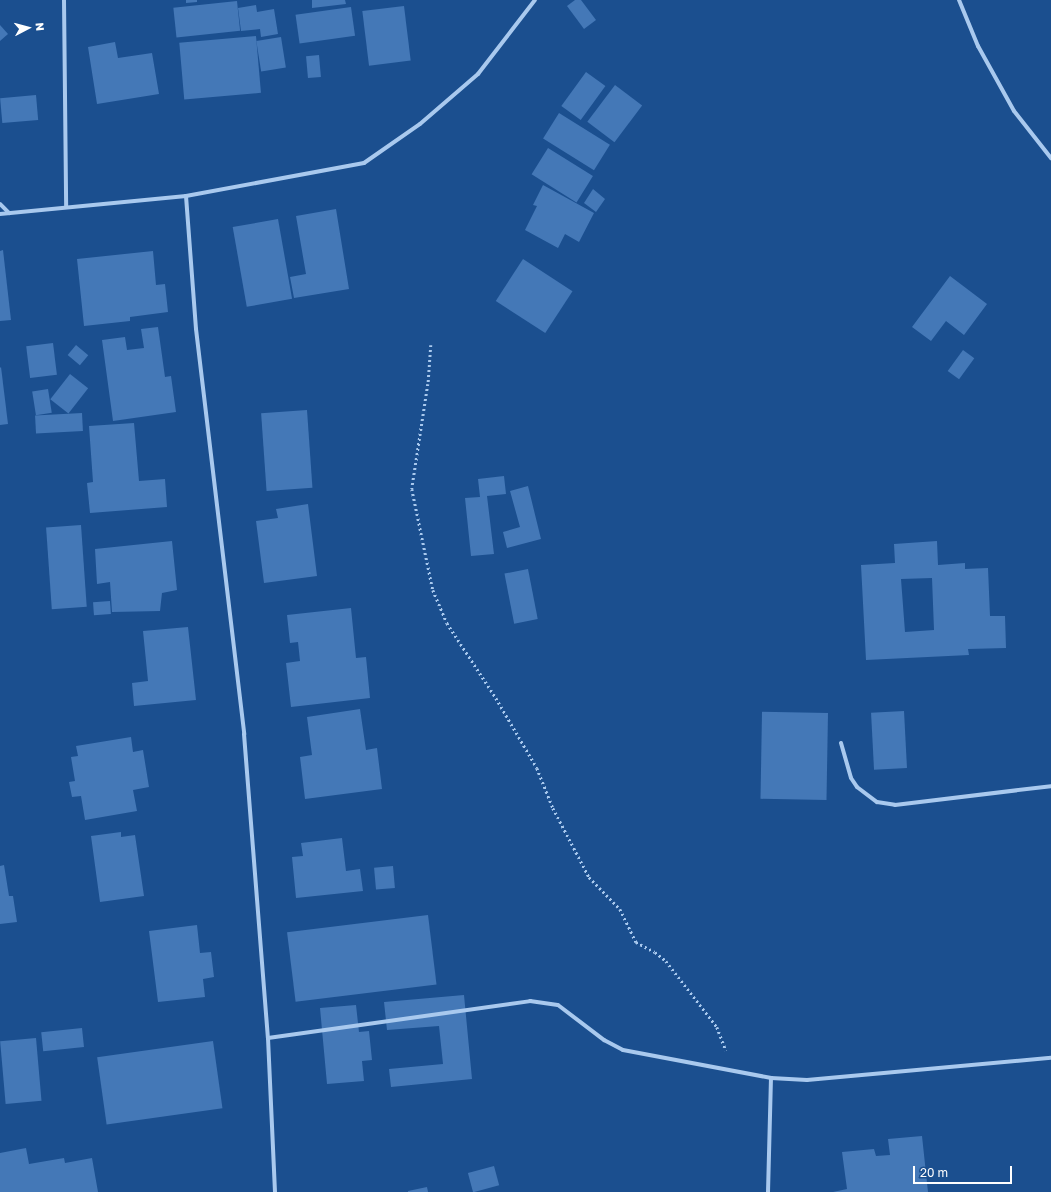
<!DOCTYPE html>
<style>
body{margin:0}
#map{position:relative;width:1051px;height:1192px;overflow:hidden;background:#1b4f8f;font-family:"Golos Text",sans-serif}
div>[style]{position:absolute}
.building>*{inset:0;background:#4478b7;transform-origin:0 0}
.path>*{height:2.5px;margin-top:-1.25px;transform-origin:0;background:repeating-linear-gradient(90deg,#a9c9ee 0 2px,transparent 0 5px)}
.minor>*{height:4px;margin:-2px;padding:0 2px;transform-origin:2px;border-radius:2px;background:#a9c9ee}
span{translate:-50% -50%;white-space:nowrap;text-align:center;line-height:1.15;-webkit-text-stroke:3px #1b4f8f;paint-order:stroke}
.north{position:absolute;left:8px;top:8px;width:40px;height:40px;-webkit-text-stroke:3px #1b4f8f;paint-order:stroke;rotate:84deg;font-size:11px;font-weight:700;line-height:16px;text-align:center;color:#fff}
.north::after{content:'';display:block;margin:auto;width:14px;height:18px;background:#fff;clip-path:polygon(50% 0,100% 100%,50% 72%,0 100%)}
.scale{position:absolute;left:913px;top:1166px;width:99px;height:18px;box-sizing:border-box;border:2px solid #fff;border-top:0;padding-left:5px;font-size:12px;line-height:14px;white-space:nowrap;color:#fff;-webkit-text-stroke:3px #1b4f8f;paint-order:stroke}
</style>
<div id="map">
<div class="building">
<div style="clip-path:polygon(186px 0,197px 0,197px 2px,186px 3px)"></div>
<div style="clip-path:polygon(312px 0,345px 0,346px 4px,312px 8px)"></div>
<div style="clip-path:polygon(575px 0,581px 0,596px 20px,584px 29px,567px 6px)"></div>
<div style="left:237px;top:1px;width:30px;height:64px;rotate:84deg"></div>
<div style="clip-path:polygon(256px 5px,257px 12px,274px 9px,278px 34px,261px 37px,260px 29px,241px 31px,238px 8px)"></div>
<div style="left:404px;top:6px;width:55px;height:42px;rotate:83deg"></div>
<div style="left:351px;top:7px;width:29px;height:56px;rotate:82deg"></div>
<div style="clip-path:polygon(0 25px,8px 34px,0 41px)"></div>
<div style="left:256px;top:36px;width:57px;height:77px;rotate:85deg"></div>
<div style="left:281px;top:37px;width:31px;height:25px;rotate:81deg"></div>
<div style="clip-path:polygon(115px 42px,118px 58px,152px 53px,159px 94px,97px 104px,88px 47px)"></div>
<div style="left:319px;top:55px;width:22px;height:13px;rotate:85deg"></div>
<div style="left:586px;top:72px;width:24px;height:42px;rotate:36deg"></div>
<div style="left:615px;top:85px;width:34px;height:46px;rotate:37deg"></div>
<div style="left:36px;top:95px;width:25px;height:36px;rotate:85deg"></div>
<div style="left:559px;top:113px;width:60px;height:30px;rotate:32deg"></div>
<div style="left:548px;top:148px;width:53px;height:31px;rotate:32deg"></div>
<div style="clip-path:polygon(543px 185px,594px 213px,579px 242px,565px 234px,558px 248px,525px 230px,537px 206px,533px 205px)"></div>
<div style="clip-path:polygon(593px 189px,605px 199px,596px 212px,584px 203px)"></div>
<div style="clip-path:polygon(336px 209px,349px 289px,294px 298px,290px 277px,306px 274px,296px 216px)"></div>
<div style="left:278px;top:219px;width:81px;height:46px;rotate:80deg"></div>
<div style="clip-path:polygon(3px 250px,11px 320px,0 321px,0 251px)"></div>
<div style="clip-path:polygon(153px 251px,156px 285px,165px 284px,168px 312px,130px 317px,130px 321px,84px 326px,77px 259px)"></div>
<div style="left:523px;top:259px;width:59px;height:50px;rotate:33deg"></div>
<div style="clip-path:polygon(950px 276px,987px 304px,964px 335px,946px 321px,931px 341px,912px 327px)"></div>
<div style="clip-path:polygon(158px 327px,165px 377px,171px 376px,176px 412px,113px 421px,102px 340px,125px 337px,127px 350px,144px 348px,141px 329px)"></div>
<div style="left:53px;top:343px;width:32px;height:27px;rotate:83deg"></div>
<div style="left:76px;top:345px;width:16px;height:13px;rotate:40deg"></div>
<div style="left:963px;top:350px;width:14px;height:26px;rotate:36deg"></div>
<div style="clip-path:polygon(1px 367px,8px 424px,0 425px,0 368px)"></div>
<div style="left:70px;top:374px;width:23px;height:32px;rotate:38deg"></div>
<div style="left:48px;top:389px;width:24px;height:16px;rotate:81deg"></div>
<div style="left:307px;top:410px;width:78px;height:46px;rotate:86deg"></div>
<div style="left:82px;top:413px;width:18px;height:47px;rotate:87deg"></div>
<div style="clip-path:polygon(134px 423px,139px 481px,165px 479px,167px 507px,90px 513px,87px 483px,93px 482px,89px 426px)"></div>
<div style="clip-path:polygon(504px 476px,506px 494px,487px 496px,494px 554px,471px 556px,465px 498px,480px 497px,478px 479px)"></div>
<div style="clip-path:polygon(528px 486px,541px 539px,507px 548px,503px 532px,520px 527px,510px 491px)"></div>
<div style="clip-path:polygon(308px 504px,317px 576px,264px 583px,256px 521px,278px 518px,276px 509px)"></div>
<div style="left:81px;top:525px;width:82px;height:35px;rotate:86deg"></div>
<div style="clip-path:polygon(172px 541px,177px 590px,162px 593px,160px 611px,112px 612px,110px 582px,97px 584px,95px 549px)"></div>
<div style="clip-path:polygon(evenodd,937px 541px,938px 565px,965px 563px,965px 569px,988px 568px,990px 616px,1005px 616px,1006px 648px,968px 649px,969px 655px,866px 660px,861px 565px,895px 563px,894px 544px,937px 541px,932px 578px,934px 630px,905px 632px,901px 579px,932px 578px)"></div>
<div style="left:528px;top:569px;width:51px;height:24px;rotate:79deg"></div>
<div style="left:110px;top:601px;width:13px;height:17px;rotate:86deg"></div>
<div style="clip-path:polygon(351px 608px,356px 658px,366px 657px,370px 698px,291px 707px,286px 663px,300px 661px,298px 642px,290px 643px,287px 615px)"></div>
<div style="clip-path:polygon(188px 627px,196px 700px,134px 706px,132px 683px,148px 681px,143px 631px)"></div>
<div style="clip-path:polygon(360px 709px,366px 750px,377px 748px,382px 789px,305px 799px,300px 757px,312px 755px,307px 717px)"></div>
<div style="left:904px;top:711px;width:57px;height:33px;rotate:87deg"></div>
<div style="left:828px;top:713px;width:87px;height:66px;rotate:91deg"></div>
<div style="clip-path:polygon(131px 737px,133px 752px,143px 750px,149px 787px,133px 790px,137px 811px,85px 820px,81px 796px,72px 797px,69px 782px,75px 781px,71px 757px,78px 756px,76px 746px)"></div>
<div style="clip-path:polygon(121px 832px,121px 837px,135px 835px,144px 896px,100px 902px,91px 836px)"></div>
<div style="clip-path:polygon(342px 838px,346px 871px,360px 869px,363px 891px,296px 898px,292px 857px,303px 856px,301px 843px)"></div>
<div style="clip-path:polygon(4px 865px,9px 896px,13px 896px,17px 922px,0 924px,0 866px)"></div>
<div style="left:393px;top:866px;width:22px;height:19px;rotate:85deg"></div>
<div style="left:428px;top:915px;width:70px;height:142px;rotate:83deg"></div>
<div style="clip-path:polygon(197px 925px,200px 953px,211px 952px,214px 977px,203px 979px,205px 997px,158px 1002px,149px 931px)"></div>
<div style="clip-path:polygon(464px 995px,472px 1079px,391px 1087px,389px 1069px,443px 1064px,439px 1026px,387px 1030px,384px 1002px)"></div>
<div style="clip-path:polygon(356px 1005px,359px 1032px,369px 1031px,372px 1060px,362px 1061px,364px 1081px,327px 1084px,320px 1008px)"></div>
<div style="left:82px;top:1028px;width:19px;height:41px;rotate:84deg"></div>
<div style="left:36px;top:1038px;width:63px;height:36px;rotate:85deg"></div>
<div style="left:213px;top:1041px;width:68px;height:117px;rotate:82deg"></div>
<div style="clip-path:polygon(922px 1136px,928px 1192px,833px 1192px,847px 1189px,842px 1152px,874px 1149px,876px 1156px,890px 1155px,888px 1139px)"></div>
<div style="clip-path:polygon(26px 1148px,29px 1164px,64px 1158px,65px 1163px,92px 1158px,98px 1192px,0 1192px,0 1153px)"></div>
<div style="left:494px;top:1166px;width:20px;height:27px;rotate:75deg"></div>
<div style="clip-path:polygon(427px 1187px,428px 1192px,408px 1192px,408px 1191px)"></div>
</div>
<div class="path">
<div style="left:431px;top:345px;width:39px;rotate:94deg"></div>
<div style="left:428px;top:384px;width:106px;rotate:98.7deg"></div>
<div style="left:412px;top:489px;width:103px;rotate:78.3deg"></div>
<div style="left:433px;top:590px;width:36px;rotate:67deg"></div>
<div style="left:447px;top:623px;width:90px;rotate:56.8deg"></div>
<div style="left:496px;top:698px;width:81px;rotate:59.6deg"></div>
<div style="left:537px;top:768px;width:43px;rotate:68.2deg"></div>
<div style="left:553px;top:808px;width:78px;rotate:62.4deg"></div>
<div style="left:589px;top:877px;width:45px;rotate:45.9deg"></div>
<div style="left:620px;top:909px;width:37px;rotate:64deg"></div>
<div style="left:636px;top:942px;width:21px;rotate:28deg"></div>
<div style="left:655px;top:952px;width:14px;rotate:39deg"></div>
<div style="left:666px;top:961px;width:83px;rotate:52.3deg"></div>
<div style="left:717px;top:1027px;width:25px;rotate:69deg"></div>
</div>
<div class="minor">
<div style="left:64px;top:0;width:207px;rotate:89.4deg"></div>
<div style="left:959px;top:0;width:50px;rotate:67.6deg"></div>
<div style="left:978px;top:46px;width:74px;rotate:61deg"></div>
<div style="left:1014px;top:111px;width:60px;rotate:51.8deg"></div>
<div style="left:186px;top:196px;width:133px;rotate:85.7deg"></div>
<div style="left:196px;top:329px;width:408px;rotate:83.2deg"></div>
<div style="left:244px;top:734px;width:305px;rotate:85.5deg"></div>
<div style="left:268px;top:1038px;width:154px;rotate:87.4deg"></div>
<div style="left:0;top:204px;width:13px;rotate:45deg"></div>
<div style="left:0;top:214px;width:187px;rotate:-5.5deg"></div>
<div style="left:186px;top:196px;width:181px;rotate:-10.5deg"></div>
<div style="left:364px;top:163px;width:68px;rotate:-34.9deg"></div>
<div style="left:420px;top:124px;width:77px;rotate:-40.8deg"></div>
<div style="left:478px;top:74px;width:93px;rotate:-52.4deg"></div>
<div style="left:841px;top:743px;width:36px;rotate:74deg"></div>
<div style="left:851px;top:778px;width:11px;rotate:56deg"></div>
<div style="left:857px;top:787px;width:25px;rotate:37deg"></div>
<div style="left:877px;top:802px;width:18px;rotate:9deg"></div>
<div style="left:895px;top:805px;width:157px;rotate:-6.9deg"></div>
<div style="left:268px;top:1038px;width:265px;rotate:-8deg"></div>
<div style="left:530px;top:1001px;width:28px;rotate:8deg"></div>
<div style="left:558px;top:1005px;width:58px;rotate:37.3deg"></div>
<div style="left:604px;top:1040px;width:21px;rotate:28deg"></div>
<div style="left:623px;top:1050px;width:151px;rotate:10.7deg"></div>
<div style="left:771px;top:1078px;width:36px;rotate:3deg"></div>
<div style="left:807px;top:1080px;width:245px;rotate:-5.2deg"></div>
<div style="left:768px;top:1192px;width:114px;rotate:-88.5deg"></div>
</div>
<div class="north">N</div>
<div class="scale">20 m</div>
</div>
